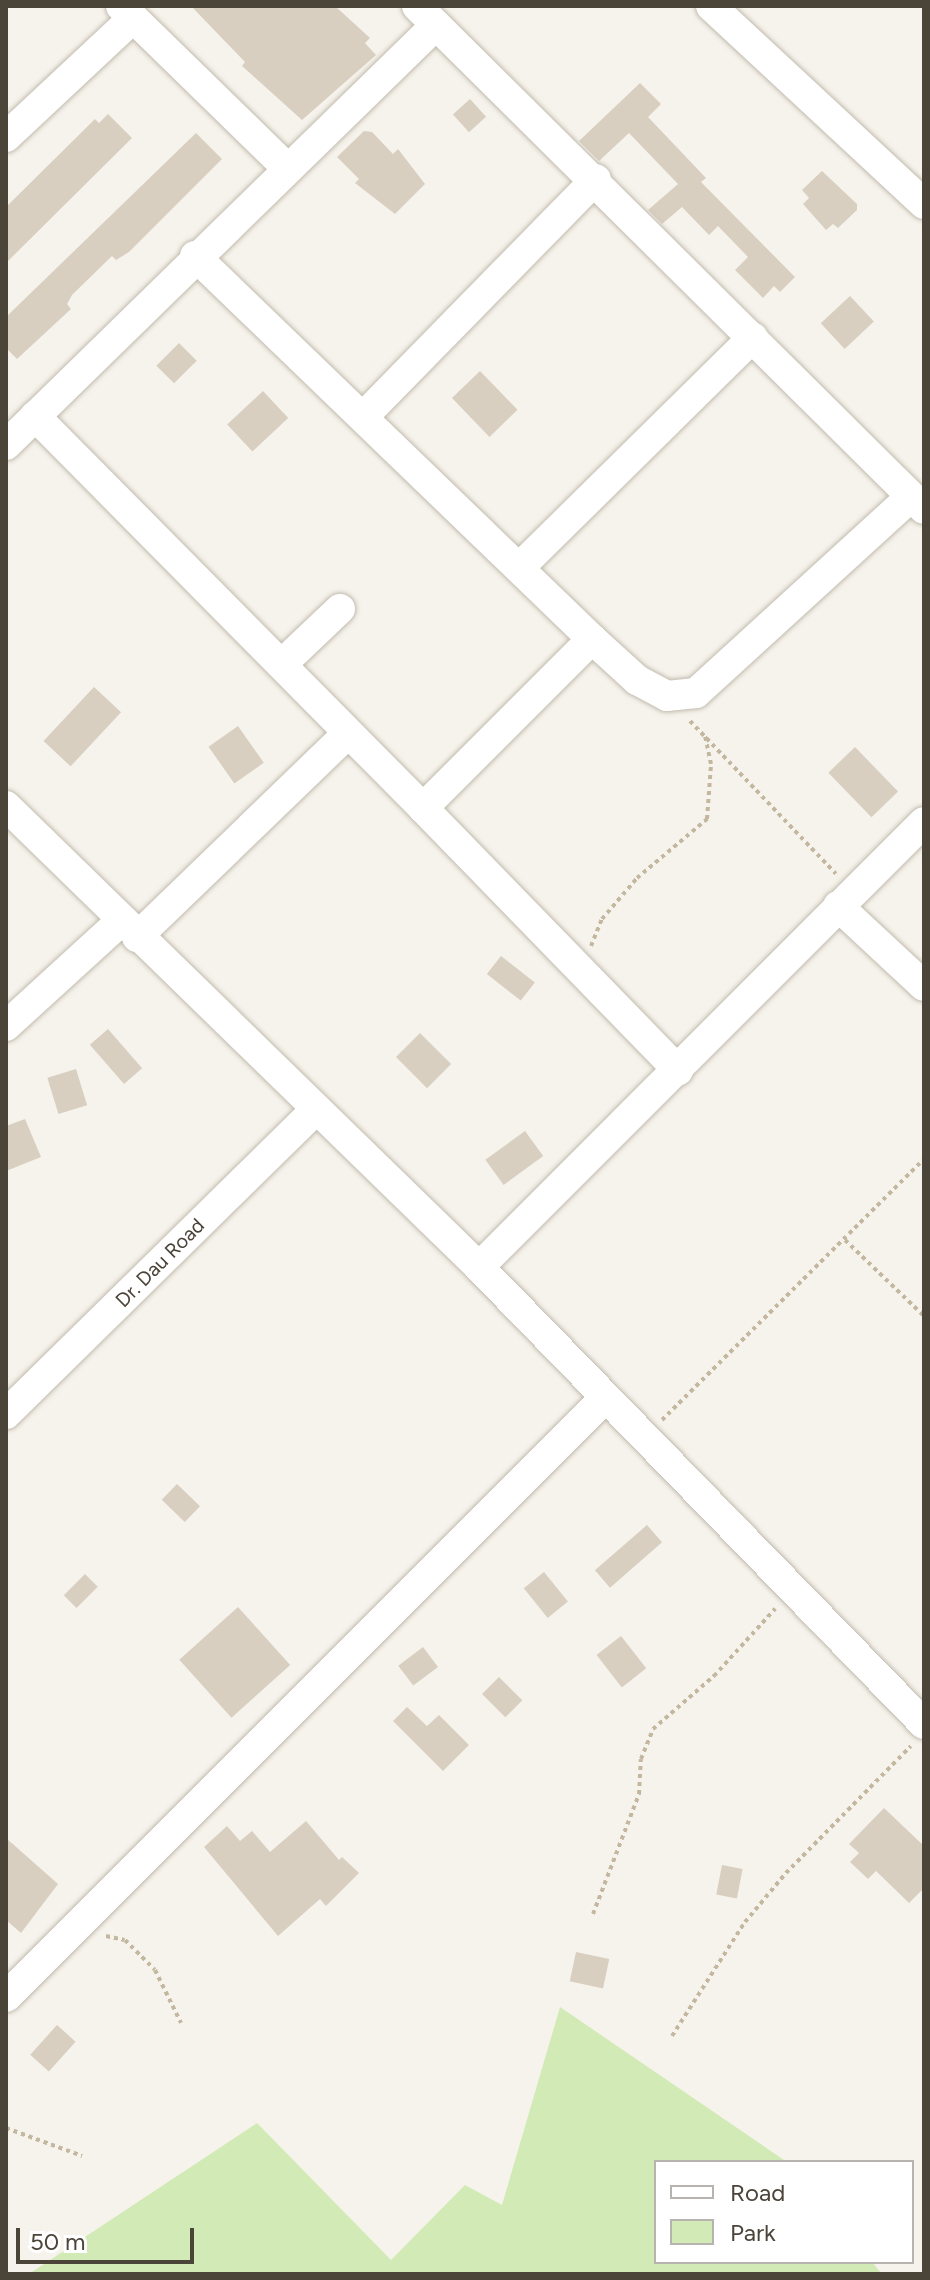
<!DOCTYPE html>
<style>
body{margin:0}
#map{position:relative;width:930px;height:2280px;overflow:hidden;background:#f6f3ec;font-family:Figtree,sans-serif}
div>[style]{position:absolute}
.green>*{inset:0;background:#d2eab5}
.building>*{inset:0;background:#d8cfc1;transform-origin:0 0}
.path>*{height:4px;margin-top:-2px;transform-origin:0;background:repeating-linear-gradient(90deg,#c4b79f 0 4px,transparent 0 8px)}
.roads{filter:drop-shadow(0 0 2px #c2bbae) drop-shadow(0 0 2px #c2bbae)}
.minor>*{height:30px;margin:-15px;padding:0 15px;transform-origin:15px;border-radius:15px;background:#fff}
span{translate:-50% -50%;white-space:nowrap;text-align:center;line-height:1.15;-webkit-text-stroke:7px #fff;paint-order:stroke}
.street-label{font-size:20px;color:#4b4439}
.frame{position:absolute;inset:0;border:8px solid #4b4439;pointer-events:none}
.legend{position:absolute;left:654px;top:2160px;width:260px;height:104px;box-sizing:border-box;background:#fff;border:2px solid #b7b4b0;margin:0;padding:10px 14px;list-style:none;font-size:24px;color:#4b4439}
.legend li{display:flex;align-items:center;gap:16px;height:40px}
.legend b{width:40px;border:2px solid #b7b4b0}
.scale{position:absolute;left:16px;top:2228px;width:178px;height:36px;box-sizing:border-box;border:4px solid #4b4439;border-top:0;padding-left:10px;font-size:24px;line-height:28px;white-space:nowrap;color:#4b4439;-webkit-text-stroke:6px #fff;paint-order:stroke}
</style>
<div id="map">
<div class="green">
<div style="clip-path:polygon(560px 2007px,787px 2162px,656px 2162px,656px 2262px,872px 2262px,882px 2274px,29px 2274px,257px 2123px,391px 2260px,465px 2185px,502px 2205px)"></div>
</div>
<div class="building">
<div style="clip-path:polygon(191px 6px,335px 6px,370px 38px,365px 43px,376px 55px,302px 120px,242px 66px,245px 62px)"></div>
<div style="clip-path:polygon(640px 83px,661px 104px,648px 117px,706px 178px,701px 182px,795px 277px,780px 292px,774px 286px,763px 298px,735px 270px,748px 257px,718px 226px,709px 235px,682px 207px,662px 224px,648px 210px,678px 184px,629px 133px,599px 161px,579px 141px)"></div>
<div style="left:470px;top:99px;width:24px;height:23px;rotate:48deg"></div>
<div style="clip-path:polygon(108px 114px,132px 138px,6px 263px,6px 207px,95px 119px,99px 123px)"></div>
<div style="clip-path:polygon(364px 131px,372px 132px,393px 154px,398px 149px,425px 184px,395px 214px,355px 183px,359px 179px,337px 157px)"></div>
<div style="clip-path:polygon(196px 133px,222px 159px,129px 252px,116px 260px,112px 256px,72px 295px,67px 304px,71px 309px,17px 359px,6px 348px,6px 317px)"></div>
<div style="clip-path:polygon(822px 171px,857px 204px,857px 210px,838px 228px,833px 224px,826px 230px,803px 204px,809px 198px,802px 190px)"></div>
<div style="left:850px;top:296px;width:35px;height:40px;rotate:47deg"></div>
<div style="left:179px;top:343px;width:25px;height:32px;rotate:45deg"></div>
<div style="left:480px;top:371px;width:54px;height:39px;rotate:46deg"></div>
<div style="left:263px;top:391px;width:37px;height:49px;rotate:47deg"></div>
<div style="left:94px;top:687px;width:37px;height:74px;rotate:43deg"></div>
<div style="left:238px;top:726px;width:45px;height:36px;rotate:55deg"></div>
<div style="left:855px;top:747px;width:62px;height:37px;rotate:46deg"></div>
<div style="left:501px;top:956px;width:43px;height:23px;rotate:38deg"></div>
<div style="left:108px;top:1029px;width:52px;height:24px;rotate:49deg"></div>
<div style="left:420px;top:1033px;width:44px;height:34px;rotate:45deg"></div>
<div style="left:76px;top:1069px;width:38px;height:30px;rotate:73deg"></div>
<div style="clip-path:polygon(25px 1119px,41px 1157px,6px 1171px,6px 1126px)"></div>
<div style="left:525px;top:1131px;width:31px;height:49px;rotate:54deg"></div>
<div style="left:177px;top:1484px;width:32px;height:22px;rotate:44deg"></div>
<div style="left:647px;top:1525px;width:23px;height:69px;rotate:49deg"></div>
<div style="left:544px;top:1572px;width:38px;height:26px;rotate:51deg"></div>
<div style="left:85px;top:1574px;width:18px;height:30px;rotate:45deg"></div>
<div style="left:238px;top:1607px;width:78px;height:79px;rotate:48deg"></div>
<div style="left:621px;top:1636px;width:41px;height:31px;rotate:52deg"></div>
<div style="left:423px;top:1647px;width:25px;height:31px;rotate:53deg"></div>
<div style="left:499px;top:1677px;width:33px;height:24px;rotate:45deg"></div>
<div style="clip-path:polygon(407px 1707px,427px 1726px,439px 1715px,469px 1745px,443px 1771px,393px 1721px)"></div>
<div style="clip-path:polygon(884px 1808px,924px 1846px,924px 1888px,909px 1903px,876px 1871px,868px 1879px,850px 1862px,859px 1853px,849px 1844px)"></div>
<div style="clip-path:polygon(306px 1821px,339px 1860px,342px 1857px,359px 1873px,326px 1906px,320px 1899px,278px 1936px,204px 1847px,227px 1826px,240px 1841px,252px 1831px,270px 1852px)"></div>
<div style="clip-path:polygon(6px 1838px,58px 1884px,21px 1933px,6px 1920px)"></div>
<div style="left:722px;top:1865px;width:21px;height:30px;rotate:11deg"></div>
<div style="left:576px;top:1952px;width:34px;height:30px;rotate:12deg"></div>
<div style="left:57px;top:2025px;width:25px;height:40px;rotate:42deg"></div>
</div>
<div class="path">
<div style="left:690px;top:721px;width:211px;rotate:46.3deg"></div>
<div style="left:591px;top:946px;width:29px;rotate:-68deg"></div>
<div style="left:602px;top:919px;width:54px;rotate:-49.5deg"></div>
<div style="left:637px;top:878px;width:92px;rotate:-40.1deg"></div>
<div style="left:707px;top:819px;width:55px;rotate:-85.8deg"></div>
<div style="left:711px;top:764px;width:29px;rotate:-102deg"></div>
<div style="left:845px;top:1240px;width:110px;rotate:43.9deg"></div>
<div style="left:662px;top:1420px;width:370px;rotate:-44.9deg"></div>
<div style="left:593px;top:1914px;width:129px;rotate:-69deg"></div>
<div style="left:639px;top:1794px;width:35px;rotate:-87deg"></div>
<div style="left:641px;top:1759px;width:32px;rotate:-68deg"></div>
<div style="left:653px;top:1729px;width:81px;rotate:-41deg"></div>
<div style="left:714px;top:1676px;width:91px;rotate:-47.7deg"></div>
<div style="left:106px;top:1936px;width:19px;rotate:12deg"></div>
<div style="left:125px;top:1940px;width:42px;rotate:45deg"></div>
<div style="left:155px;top:1970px;width:59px;rotate:63.9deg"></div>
<div style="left:672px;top:2036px;width:135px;rotate:-57.4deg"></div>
<div style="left:745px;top:1922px;width:64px;rotate:-50.1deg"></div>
<div style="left:786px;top:1873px;width:178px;rotate:-45.5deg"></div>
<div style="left:6px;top:2128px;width:81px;rotate:20.2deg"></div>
</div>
<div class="roads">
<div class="minor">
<div style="left:121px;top:6px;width:232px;rotate:44.3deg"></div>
<div style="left:417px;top:6px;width:714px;rotate:44.77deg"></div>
<div style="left:711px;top:6px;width:291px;rotate:42.9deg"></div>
<div style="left:6px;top:137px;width:174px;rotate:-43.1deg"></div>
<div style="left:195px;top:256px;width:552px;rotate:43.97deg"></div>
<div style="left:592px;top:639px;width:61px;rotate:42.3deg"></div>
<div style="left:637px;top:680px;width:34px;rotate:28deg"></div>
<div style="left:667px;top:696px;width:29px;rotate:-6deg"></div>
<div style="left:696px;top:693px;width:291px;rotate:-42.4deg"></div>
<div style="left:365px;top:415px;width:330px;rotate:-45.6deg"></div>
<div style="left:35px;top:416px;width:552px;rotate:45.29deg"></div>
<div style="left:423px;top:808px;width:239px;rotate:-45deg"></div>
<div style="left:6px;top:445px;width:601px;rotate:-44.33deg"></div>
<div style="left:520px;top:567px;width:327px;rotate:-44.6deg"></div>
<div style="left:282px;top:664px;width:80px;rotate:-43.5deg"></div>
<div style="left:6px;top:806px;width:660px;rotate:44.26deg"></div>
<div style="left:479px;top:1267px;width:638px;rotate:45.76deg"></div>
<div style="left:423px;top:808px;width:366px;rotate:45.8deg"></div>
<div style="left:838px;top:906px;width:117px;rotate:42.9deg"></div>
<div style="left:137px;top:937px;width:292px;rotate:-44deg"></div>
<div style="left:6px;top:1026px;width:154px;rotate:-42.4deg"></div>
<div style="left:479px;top:1267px;width:629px;rotate:-45deg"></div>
<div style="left:6px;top:1414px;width:432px;rotate:-44.5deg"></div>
<div style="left:6px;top:1997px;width:847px;rotate:-45deg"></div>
</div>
</div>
<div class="street-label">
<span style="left:160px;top:1263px;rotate:-45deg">Dr. Dau Road</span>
</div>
<div class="frame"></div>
<ul class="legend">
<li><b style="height:10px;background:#fff"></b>Road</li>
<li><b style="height:22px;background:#d2eab5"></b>Park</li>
</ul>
<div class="scale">50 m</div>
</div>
